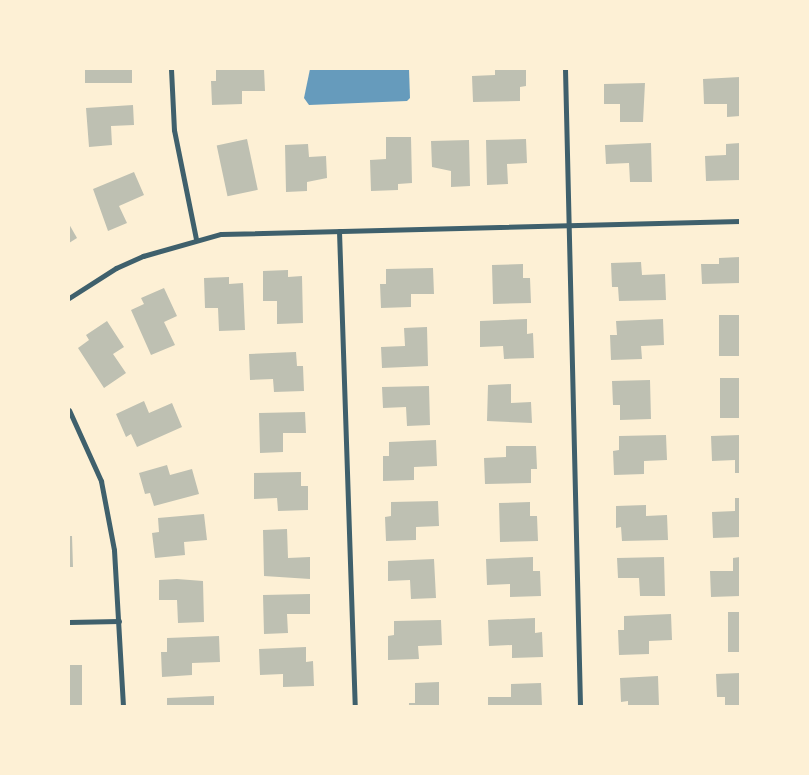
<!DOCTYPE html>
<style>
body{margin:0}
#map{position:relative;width:809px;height:775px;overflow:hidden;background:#fdf0d5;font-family:Inter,sans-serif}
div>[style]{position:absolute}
.water>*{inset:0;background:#669bbc}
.building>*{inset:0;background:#bec0b2;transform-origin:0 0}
.minor>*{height:5px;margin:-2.5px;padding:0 2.5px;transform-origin:2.5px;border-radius:2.5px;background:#3f606c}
span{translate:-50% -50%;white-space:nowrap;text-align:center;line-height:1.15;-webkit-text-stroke:4px #fdf0d5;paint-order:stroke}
.frame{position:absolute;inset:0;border:70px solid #fdf0d5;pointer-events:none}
</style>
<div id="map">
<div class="water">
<div style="clip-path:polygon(310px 69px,409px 69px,410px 98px,407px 101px,309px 105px,304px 98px)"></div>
</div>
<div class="building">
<div style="left:85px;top:69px;width:47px;height:14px"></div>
<div style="clip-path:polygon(216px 69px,264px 69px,265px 91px,242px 91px,242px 104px,212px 105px,211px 81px,216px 81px)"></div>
<div style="clip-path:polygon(495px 69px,526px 69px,526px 86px,520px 87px,520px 101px,473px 102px,472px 76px,495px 75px)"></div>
<div style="clip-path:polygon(740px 77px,740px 116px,727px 117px,727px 104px,704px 104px,703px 79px)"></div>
<div style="clip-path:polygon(645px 83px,643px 122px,620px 122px,620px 104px,604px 104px,604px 84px)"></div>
<div style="clip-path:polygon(133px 105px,134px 125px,111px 126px,112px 145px,89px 147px,86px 108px)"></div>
<div style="clip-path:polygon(386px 137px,411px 137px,412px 183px,398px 184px,398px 190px,371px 191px,370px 160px,386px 159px)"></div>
<div style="left:247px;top:139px;width:52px;height:31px;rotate:78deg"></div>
<div style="clip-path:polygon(526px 139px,527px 163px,507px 164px,508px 184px,487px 185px,486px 140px)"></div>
<div style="clip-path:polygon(469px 140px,470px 186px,451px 187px,451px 171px,432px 167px,431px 141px)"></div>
<div style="clip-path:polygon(651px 143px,652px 182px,630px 182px,629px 163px,606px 164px,605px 145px)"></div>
<div style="clip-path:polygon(740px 143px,740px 180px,706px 181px,705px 156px,726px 155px,726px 144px)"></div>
<div style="clip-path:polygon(308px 144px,309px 157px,326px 156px,327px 178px,307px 182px,307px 191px,286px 192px,285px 145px)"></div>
<div style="clip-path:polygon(134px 172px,144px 195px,119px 206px,127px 223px,108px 231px,93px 189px)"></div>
<div style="clip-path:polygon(69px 224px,77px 238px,69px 243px)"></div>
<div style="clip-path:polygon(740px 257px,740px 283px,702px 284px,701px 264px,719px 264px,719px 258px)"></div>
<div style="clip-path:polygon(641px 262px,642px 275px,665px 274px,666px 300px,619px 301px,618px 287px,612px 287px,611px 263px)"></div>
<div style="clip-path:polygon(523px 264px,523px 278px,530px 278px,531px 303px,493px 304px,492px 265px)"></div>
<div style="clip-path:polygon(433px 268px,434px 294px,411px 294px,411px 307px,381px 308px,380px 284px,386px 284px,386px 269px)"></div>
<div style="clip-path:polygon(288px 270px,288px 277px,302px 276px,303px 323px,277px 324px,277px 301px,263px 301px,263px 271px)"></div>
<div style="clip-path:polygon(229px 277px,229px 284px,243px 283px,245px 330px,219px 331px,218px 308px,205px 308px,204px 278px)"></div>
<div style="clip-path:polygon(164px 288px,177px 316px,164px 322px,175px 345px,151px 355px,131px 310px,144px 304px,141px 298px)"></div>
<div style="left:740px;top:315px;width:41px;height:21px;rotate:90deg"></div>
<div style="clip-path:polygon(527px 319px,527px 334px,533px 333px,534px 358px,504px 359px,503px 346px,480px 347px,480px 321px)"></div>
<div style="clip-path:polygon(663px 319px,664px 345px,641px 346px,642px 359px,611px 360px,610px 335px,617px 335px,616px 321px)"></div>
<div style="clip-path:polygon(107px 321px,124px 347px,113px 354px,126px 373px,104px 388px,78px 348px,89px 340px,86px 335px)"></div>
<div style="clip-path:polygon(427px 327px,428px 366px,382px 368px,381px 347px,405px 346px,404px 328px)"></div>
<div style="clip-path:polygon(296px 352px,297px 366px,303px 366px,304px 391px,274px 392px,273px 379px,250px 380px,249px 354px)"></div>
<div style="left:740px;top:378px;width:40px;height:20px;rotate:90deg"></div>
<div style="clip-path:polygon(650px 380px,651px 419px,620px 420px,620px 405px,613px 405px,612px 381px)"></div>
<div style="clip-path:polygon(511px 384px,511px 403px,531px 402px,532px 423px,487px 421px,488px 385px)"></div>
<div style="clip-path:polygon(429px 386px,430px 425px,407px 426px,406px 407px,383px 408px,382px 387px)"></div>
<div style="clip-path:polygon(144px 401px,149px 413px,172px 403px,182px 427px,137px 447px,131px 434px,126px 437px,116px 414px)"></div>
<div style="clip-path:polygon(305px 412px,306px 433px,283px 433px,283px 452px,260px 453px,259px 413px)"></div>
<div style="clip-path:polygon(666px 435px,667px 460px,644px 461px,644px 474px,614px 475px,613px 451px,619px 450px,619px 436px)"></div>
<div style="clip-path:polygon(740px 435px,740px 473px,735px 473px,735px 460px,712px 461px,711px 436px)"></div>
<div style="clip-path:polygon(436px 440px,437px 466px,414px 467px,414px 480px,383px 481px,383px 456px,389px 456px,389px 442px)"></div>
<div style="clip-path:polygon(506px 446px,536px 446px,537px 469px,531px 469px,531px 483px,485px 484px,484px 458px,506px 457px)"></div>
<div style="clip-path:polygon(167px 465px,170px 475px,192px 469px,199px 494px,154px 506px,150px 493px,145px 494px,139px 473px)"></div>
<div style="clip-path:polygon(301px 472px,301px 486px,308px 486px,308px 510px,278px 511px,277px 498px,254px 499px,254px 473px)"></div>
<div style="clip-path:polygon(735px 498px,740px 498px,740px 537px,713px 538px,712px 512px,735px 511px)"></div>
<div style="clip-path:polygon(438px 501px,439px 526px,416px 527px,416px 540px,386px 541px,385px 517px,391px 516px,391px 502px)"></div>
<div style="clip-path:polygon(530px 502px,530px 516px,537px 516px,538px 541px,500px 542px,499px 503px)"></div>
<div style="clip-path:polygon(646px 505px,646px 516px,667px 515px,668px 540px,622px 541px,621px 527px,616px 528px,616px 506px)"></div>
<div style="clip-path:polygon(204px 514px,207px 540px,184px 542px,185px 555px,155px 558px,152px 533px,159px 532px,158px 518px)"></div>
<div style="clip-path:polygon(287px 529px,288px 558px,310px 557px,310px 579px,264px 576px,263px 530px)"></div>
<div style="clip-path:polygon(69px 536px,72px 536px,73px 567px,69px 567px)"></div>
<div style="clip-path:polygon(533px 557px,533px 571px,540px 571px,541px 596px,510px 597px,510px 584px,487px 585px,486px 559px)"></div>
<div style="clip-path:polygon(664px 557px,665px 596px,640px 596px,639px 578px,618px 578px,617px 558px)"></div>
<div style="clip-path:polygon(740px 557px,740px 596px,711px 597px,710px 571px,733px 571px,733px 558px)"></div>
<div style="clip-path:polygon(434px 559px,436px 598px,411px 599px,410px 580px,388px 581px,388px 561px)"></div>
<div style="clip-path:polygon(177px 579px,203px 581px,204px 622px,178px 623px,177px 600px,159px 600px,159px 580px)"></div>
<div style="clip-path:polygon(310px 594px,310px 614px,287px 614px,288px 633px,264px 634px,263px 595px)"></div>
<div style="left:740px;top:612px;width:40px;height:12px;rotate:90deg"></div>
<div style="clip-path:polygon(671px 614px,672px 640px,649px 641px,649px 654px,619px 655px,618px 630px,624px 630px,624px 616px)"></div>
<div style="clip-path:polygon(535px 618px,535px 633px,542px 632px,543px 657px,512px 658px,512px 645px,489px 646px,488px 620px)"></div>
<div style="clip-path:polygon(441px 620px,442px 645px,418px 646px,419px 659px,388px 660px,388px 636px,394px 635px,394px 621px)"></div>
<div style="clip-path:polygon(219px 636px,220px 662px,192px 663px,192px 675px,162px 677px,161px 652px,167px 652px,167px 638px)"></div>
<div style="clip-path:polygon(306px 647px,306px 662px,313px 661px,314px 686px,283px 687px,283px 674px,260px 675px,259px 649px)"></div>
<div style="left:69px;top:665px;width:13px;height:41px"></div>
<div style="clip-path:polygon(740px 673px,740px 706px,725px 706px,725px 697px,717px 697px,716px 674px)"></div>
<div style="clip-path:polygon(658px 676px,659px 706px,628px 706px,628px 701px,621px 702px,620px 678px)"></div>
<div style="clip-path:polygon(439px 682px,439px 706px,409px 706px,409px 703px,415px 703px,415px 683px)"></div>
<div style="clip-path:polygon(541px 683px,542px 706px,488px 706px,488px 697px,511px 697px,511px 684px)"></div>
<div style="clip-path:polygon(214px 696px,214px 706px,167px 706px,167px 698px)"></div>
</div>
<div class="minor">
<div style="left:171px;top:69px;width:61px;rotate:87.2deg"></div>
<div style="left:174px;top:130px;width:111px;rotate:78.6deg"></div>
<div style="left:565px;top:69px;width:637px;rotate:88.65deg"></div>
<div style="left:339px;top:231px;width:475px;rotate:88.1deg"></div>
<div style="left:69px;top:298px;width:56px;rotate:-32.6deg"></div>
<div style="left:116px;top:268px;width:30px;rotate:-24deg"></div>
<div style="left:143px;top:256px;width:81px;rotate:-15.8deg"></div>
<div style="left:221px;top:234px;width:519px;rotate:-1.43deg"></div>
<div style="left:69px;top:410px;width:78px;rotate:65.7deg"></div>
<div style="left:101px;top:481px;width:70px;rotate:79.3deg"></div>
<div style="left:114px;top:550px;width:156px;rotate:86.7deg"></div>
<div style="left:69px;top:622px;width:50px;rotate:-1.1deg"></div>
</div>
<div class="frame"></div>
</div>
